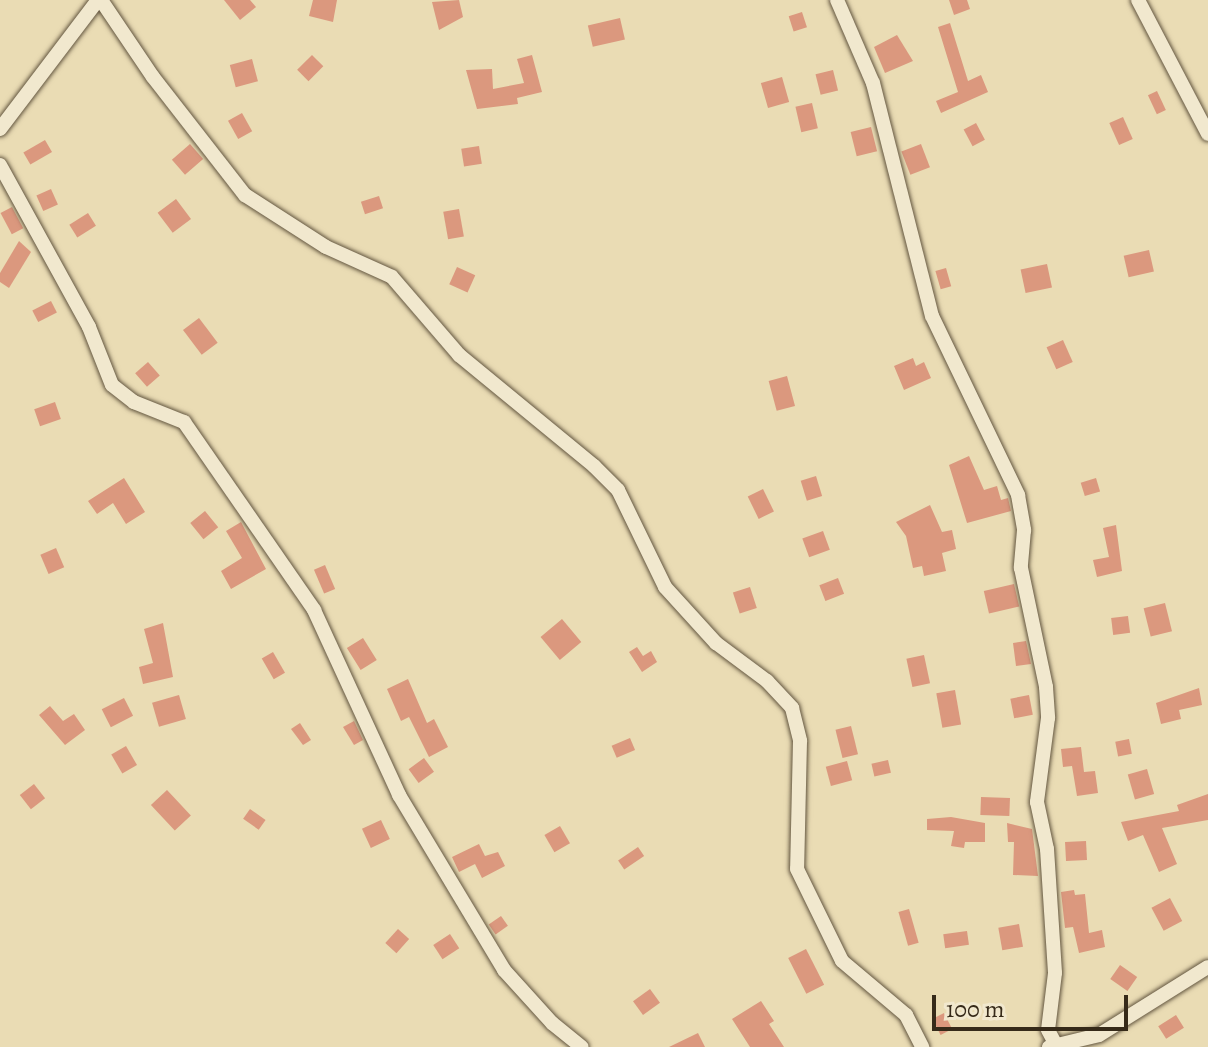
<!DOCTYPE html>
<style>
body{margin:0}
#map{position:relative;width:1208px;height:1047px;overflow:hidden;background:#eadcb4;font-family:Alegreya,serif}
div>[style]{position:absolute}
.building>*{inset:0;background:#db987e;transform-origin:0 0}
.roads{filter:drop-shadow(0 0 2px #635640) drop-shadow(0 0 2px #635640)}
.minor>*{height:14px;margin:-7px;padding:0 7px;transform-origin:7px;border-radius:7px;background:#f1e8ce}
span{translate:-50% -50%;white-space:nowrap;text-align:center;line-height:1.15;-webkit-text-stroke:6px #f1e8ce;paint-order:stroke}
.scale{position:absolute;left:932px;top:995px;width:196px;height:36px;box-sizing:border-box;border:4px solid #362a19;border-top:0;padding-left:10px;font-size:24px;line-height:28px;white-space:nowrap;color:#362a19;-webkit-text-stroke:6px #f1e8ce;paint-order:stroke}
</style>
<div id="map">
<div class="building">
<div style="clip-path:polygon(224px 0,250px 0,256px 7px,240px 20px)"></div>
<div style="clip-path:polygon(313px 0,337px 0,333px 22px,309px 16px)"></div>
<div style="clip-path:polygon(459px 0,463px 17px,439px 30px,432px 2px)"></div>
<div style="clip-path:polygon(949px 0,967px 0,970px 9px,954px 15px)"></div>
<div style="left:802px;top:12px;width:16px;height:14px;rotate:72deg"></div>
<div style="left:620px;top:18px;width:22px;height:33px;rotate:77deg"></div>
<div style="clip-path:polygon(950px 23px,968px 81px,981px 75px,988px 92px,941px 113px,936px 101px,958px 92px,938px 27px)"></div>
<div style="clip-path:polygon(897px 35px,913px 61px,885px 73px,874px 47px)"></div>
<div style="left:312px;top:55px;width:16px;height:21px;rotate:45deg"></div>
<div style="clip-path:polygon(532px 55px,542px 92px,517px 98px,518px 104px,477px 109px,466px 70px,492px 69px,493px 89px,524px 83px,517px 59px)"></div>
<div style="left:252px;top:59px;width:23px;height:23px;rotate:75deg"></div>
<div style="left:833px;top:70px;width:21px;height:18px;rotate:76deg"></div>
<div style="left:782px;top:77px;width:26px;height:22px;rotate:74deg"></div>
<div style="left:1157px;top:91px;width:21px;height:10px;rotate:65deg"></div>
<div style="left:812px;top:103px;width:26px;height:17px;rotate:77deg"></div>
<div style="left:242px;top:113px;width:21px;height:16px;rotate:61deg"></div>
<div style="left:1123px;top:117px;width:24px;height:15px;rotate:66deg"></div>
<div style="left:976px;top:123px;width:19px;height:14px;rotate:62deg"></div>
<div style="left:871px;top:127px;width:25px;height:21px;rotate:76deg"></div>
<div style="left:45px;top:140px;width:14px;height:25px;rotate:60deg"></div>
<div style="left:190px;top:144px;width:20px;height:24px;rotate:49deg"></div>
<div style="left:921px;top:144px;width:25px;height:21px;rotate:69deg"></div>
<div style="left:479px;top:146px;width:18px;height:18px;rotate:81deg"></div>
<div style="left:51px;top:189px;width:17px;height:16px;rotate:66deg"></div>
<div style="left:379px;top:196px;width:13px;height:19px;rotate:72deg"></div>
<div style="left:176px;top:199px;width:25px;height:23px;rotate:53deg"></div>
<div style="left:12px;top:207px;width:24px;height:13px;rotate:62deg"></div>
<div style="left:459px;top:209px;width:28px;height:16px;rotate:80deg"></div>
<div style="left:88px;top:213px;width:15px;height:22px;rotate:58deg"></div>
<div style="clip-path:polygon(19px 241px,31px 252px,9px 288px,0 282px,0 273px)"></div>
<div style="left:1149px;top:250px;width:22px;height:26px;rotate:77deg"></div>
<div style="left:1047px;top:264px;width:24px;height:27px;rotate:78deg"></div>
<div style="left:457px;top:267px;width:20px;height:19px;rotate:24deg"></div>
<div style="left:946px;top:268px;width:19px;height:11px;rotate:74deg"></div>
<div style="left:51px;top:301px;width:13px;height:21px;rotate:63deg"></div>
<div style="left:199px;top:318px;width:31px;height:20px;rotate:53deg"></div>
<div style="left:1063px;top:340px;width:24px;height:18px;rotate:66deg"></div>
<div style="clip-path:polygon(913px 358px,916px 366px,924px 362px,931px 378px,904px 390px,894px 366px)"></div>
<div style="left:148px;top:362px;width:18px;height:17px;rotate:49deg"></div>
<div style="left:787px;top:376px;width:31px;height:19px;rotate:75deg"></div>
<div style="left:55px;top:402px;width:18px;height:22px;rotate:71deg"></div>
<div style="clip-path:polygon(969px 456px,984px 490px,997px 486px,1001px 500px,1008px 498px,1011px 511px,967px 523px,949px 465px)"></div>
<div style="left:816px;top:476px;width:21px;height:16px;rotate:73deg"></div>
<div style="clip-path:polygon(124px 478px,145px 512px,126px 524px,113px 503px,97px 514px,88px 501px)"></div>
<div style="left:1096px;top:478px;width:14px;height:16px;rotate:73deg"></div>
<div style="left:763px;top:489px;width:25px;height:17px;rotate:64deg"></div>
<div style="clip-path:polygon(930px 505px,942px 532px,952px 530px,956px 549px,942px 553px,946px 571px,924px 576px,922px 566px,913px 568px,906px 536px,896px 522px)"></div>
<div style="left:205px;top:511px;width:21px;height:19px;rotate:51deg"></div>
<div style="clip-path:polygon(241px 522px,266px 569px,231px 589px,221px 571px,242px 558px,226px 531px)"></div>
<div style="clip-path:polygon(1116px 525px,1122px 571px,1097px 577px,1093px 560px,1109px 557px,1103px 528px)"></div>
<div style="left:823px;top:531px;width:20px;height:22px;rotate:70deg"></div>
<div style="left:56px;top:548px;width:21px;height:17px;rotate:67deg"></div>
<div style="left:325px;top:565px;width:26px;height:12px;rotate:67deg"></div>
<div style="left:838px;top:578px;width:17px;height:20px;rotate:69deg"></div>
<div style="left:1014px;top:584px;width:23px;height:31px;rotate:77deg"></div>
<div style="left:750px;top:587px;width:22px;height:18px;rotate:72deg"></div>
<div style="left:1165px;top:603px;width:29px;height:22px;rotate:76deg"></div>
<div style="left:1128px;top:616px;width:17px;height:17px;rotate:83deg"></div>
<div style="left:562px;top:619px;width:30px;height:28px;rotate:50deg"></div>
<div style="clip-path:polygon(163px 623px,173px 677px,143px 684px,139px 667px,153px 663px,144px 629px)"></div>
<div style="left:363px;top:638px;width:26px;height:19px;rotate:58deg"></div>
<div style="clip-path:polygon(1026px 641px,1031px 664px,1016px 666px,1013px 643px)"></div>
<div style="clip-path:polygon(637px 647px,643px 656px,651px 651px,657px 662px,642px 672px,629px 652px)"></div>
<div style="left:273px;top:652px;width:24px;height:13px;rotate:60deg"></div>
<div style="left:924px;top:655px;width:29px;height:18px;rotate:78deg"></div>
<div style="clip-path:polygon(408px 679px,427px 723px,434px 719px,448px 747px,429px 757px,409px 717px,401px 721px,387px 689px)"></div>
<div style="clip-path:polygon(1199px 688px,1202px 705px,1179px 710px,1181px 719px,1161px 724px,1156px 703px)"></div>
<div style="left:955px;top:690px;width:35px;height:19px;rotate:80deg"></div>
<div style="left:179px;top:695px;width:25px;height:28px;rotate:74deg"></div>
<div style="left:1029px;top:695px;width:20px;height:19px;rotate:79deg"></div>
<div style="left:124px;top:698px;width:20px;height:25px;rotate:63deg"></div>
<div style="clip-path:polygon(50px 706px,63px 721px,74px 714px,85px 730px,65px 745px,39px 715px)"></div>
<div style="clip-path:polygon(354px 721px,363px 740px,354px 745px,343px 727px)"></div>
<div style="clip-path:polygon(300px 723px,311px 740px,303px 745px,291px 729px)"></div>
<div style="left:851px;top:726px;width:29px;height:16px;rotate:76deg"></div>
<div style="left:630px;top:738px;width:13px;height:20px;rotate:67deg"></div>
<div style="left:1129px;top:739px;width:15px;height:14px;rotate:79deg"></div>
<div style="left:126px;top:746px;width:22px;height:17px;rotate:60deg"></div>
<div style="clip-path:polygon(1081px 747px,1084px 772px,1095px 771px,1098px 793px,1077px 796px,1072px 766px,1063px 767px,1061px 749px)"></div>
<div style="left:424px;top:758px;width:17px;height:19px;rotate:54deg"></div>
<div style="left:888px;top:760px;width:13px;height:17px;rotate:77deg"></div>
<div style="left:847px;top:761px;width:20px;height:22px;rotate:75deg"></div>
<div style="left:1147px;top:769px;width:26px;height:20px;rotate:74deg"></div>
<div style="left:34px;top:784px;width:18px;height:18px;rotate:52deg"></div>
<div style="left:167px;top:790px;width:35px;height:22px;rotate:47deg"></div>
<div style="clip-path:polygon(1208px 794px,1208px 820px,1162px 828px,1177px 864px,1159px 872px,1143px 835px,1128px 841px,1121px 822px,1179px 811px,1177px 805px)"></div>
<div style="left:981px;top:797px;width:29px;height:18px;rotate:2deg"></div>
<div style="left:250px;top:809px;width:19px;height:12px;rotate:35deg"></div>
<div style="clip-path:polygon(951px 817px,985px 823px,985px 842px,965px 842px,964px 848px,951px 846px,954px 831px,927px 830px,927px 819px)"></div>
<div style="left:381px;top:820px;width:21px;height:21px;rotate:65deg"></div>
<div style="clip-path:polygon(1007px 823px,1032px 829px,1038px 876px,1013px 875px,1014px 842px,1008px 842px)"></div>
<div style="left:560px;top:826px;width:20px;height:18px;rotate:60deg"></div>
<div style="left:1086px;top:841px;width:19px;height:21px;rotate:87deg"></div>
<div style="clip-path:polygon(479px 844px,485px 856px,498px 852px,505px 866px,482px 878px,475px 864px,459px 872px,452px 857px)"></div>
<div style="left:638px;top:847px;width:11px;height:24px;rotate:56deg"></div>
<div style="clip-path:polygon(1074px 890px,1075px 895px,1085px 894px,1089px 933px,1102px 930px,1105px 947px,1079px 953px,1073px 927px,1065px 928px,1061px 892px)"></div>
<div style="left:1170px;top:898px;width:26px;height:21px;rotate:62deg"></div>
<div style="left:909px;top:909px;width:35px;height:11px;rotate:74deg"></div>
<div style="left:501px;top:916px;width:12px;height:15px;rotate:55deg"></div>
<div style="left:1019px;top:924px;width:23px;height:21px;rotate:80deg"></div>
<div style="left:398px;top:929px;width:15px;height:19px;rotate:42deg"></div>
<div style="left:967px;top:931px;width:14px;height:24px;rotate:82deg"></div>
<div style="left:450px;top:934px;width:17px;height:20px;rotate:57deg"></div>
<div style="left:806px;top:949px;width:40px;height:20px;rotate:63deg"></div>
<div style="left:1120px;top:965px;width:21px;height:17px;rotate:35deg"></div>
<div style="left:650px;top:989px;width:17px;height:21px;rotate:54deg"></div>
<div style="clip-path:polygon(761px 1001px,774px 1021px,769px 1024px,784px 1047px,750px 1047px,732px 1019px)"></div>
<div style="left:944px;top:1013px;width:18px;height:13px;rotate:63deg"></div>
<div style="left:1176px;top:1015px;width:15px;height:21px;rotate:58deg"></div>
<div style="clip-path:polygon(698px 1033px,705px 1047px,669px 1047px)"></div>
</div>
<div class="roads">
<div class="minor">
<div style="left:101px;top:0;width:93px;rotate:56deg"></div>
<div style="left:153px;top:77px;width:150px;rotate:52.1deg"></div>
<div style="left:245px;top:195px;width:96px;rotate:32.7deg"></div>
<div style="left:326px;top:247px;width:72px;rotate:24.4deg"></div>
<div style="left:392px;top:277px;width:103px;rotate:49.3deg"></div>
<div style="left:459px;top:355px;width:175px;rotate:39.4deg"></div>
<div style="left:594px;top:466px;width:34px;rotate:45deg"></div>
<div style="left:618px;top:490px;width:108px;rotate:64.1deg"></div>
<div style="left:665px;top:587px;width:76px;rotate:47.7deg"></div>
<div style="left:716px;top:643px;width:64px;rotate:36.7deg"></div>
<div style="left:767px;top:681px;width:37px;rotate:47deg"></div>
<div style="left:792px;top:708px;width:34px;rotate:76deg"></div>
<div style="left:800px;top:741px;width:128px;rotate:91.3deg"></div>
<div style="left:797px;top:869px;width:102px;rotate:63.9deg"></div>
<div style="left:842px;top:961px;width:84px;rotate:40.2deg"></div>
<div style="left:906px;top:1015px;width:36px;rotate:63deg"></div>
<div style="left:837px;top:0;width:90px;rotate:66.6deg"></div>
<div style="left:873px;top:83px;width:240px;rotate:75.8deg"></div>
<div style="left:932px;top:316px;width:199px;rotate:64.3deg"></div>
<div style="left:1018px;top:495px;width:36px;rotate:80deg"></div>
<div style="left:1024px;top:530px;width:38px;rotate:95deg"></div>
<div style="left:1021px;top:568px;width:122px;rotate:78.1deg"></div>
<div style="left:1046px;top:687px;width:31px;rotate:86deg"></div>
<div style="left:1048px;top:718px;width:85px;rotate:97.5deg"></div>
<div style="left:1037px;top:802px;width:48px;rotate:78deg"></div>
<div style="left:1047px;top:849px;width:124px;rotate:86.3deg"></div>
<div style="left:1055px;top:973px;width:57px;rotate:97deg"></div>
<div style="left:1048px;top:1030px;width:17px;rotate:62deg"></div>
<div style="left:1138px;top:0;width:151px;rotate:62.4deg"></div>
<div style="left:0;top:129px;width:162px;rotate:-52.8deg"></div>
<div style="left:0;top:165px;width:185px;rotate:61.2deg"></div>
<div style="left:89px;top:327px;width:62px;rotate:68.4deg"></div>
<div style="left:112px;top:385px;width:28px;rotate:38deg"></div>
<div style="left:134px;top:402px;width:54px;rotate:21.8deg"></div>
<div style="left:184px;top:422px;width:229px;rotate:55.3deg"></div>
<div style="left:314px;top:610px;width:204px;rotate:65.3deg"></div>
<div style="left:399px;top:795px;width:204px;rotate:59deg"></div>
<div style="left:504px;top:970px;width:72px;rotate:47.8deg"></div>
<div style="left:552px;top:1023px;width:38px;rotate:39deg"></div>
<div style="left:1049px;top:1047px;width:51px;rotate:-13.5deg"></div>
<div style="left:1099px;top:1035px;width:128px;rotate:-32deg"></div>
</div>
</div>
<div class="scale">100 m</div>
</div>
